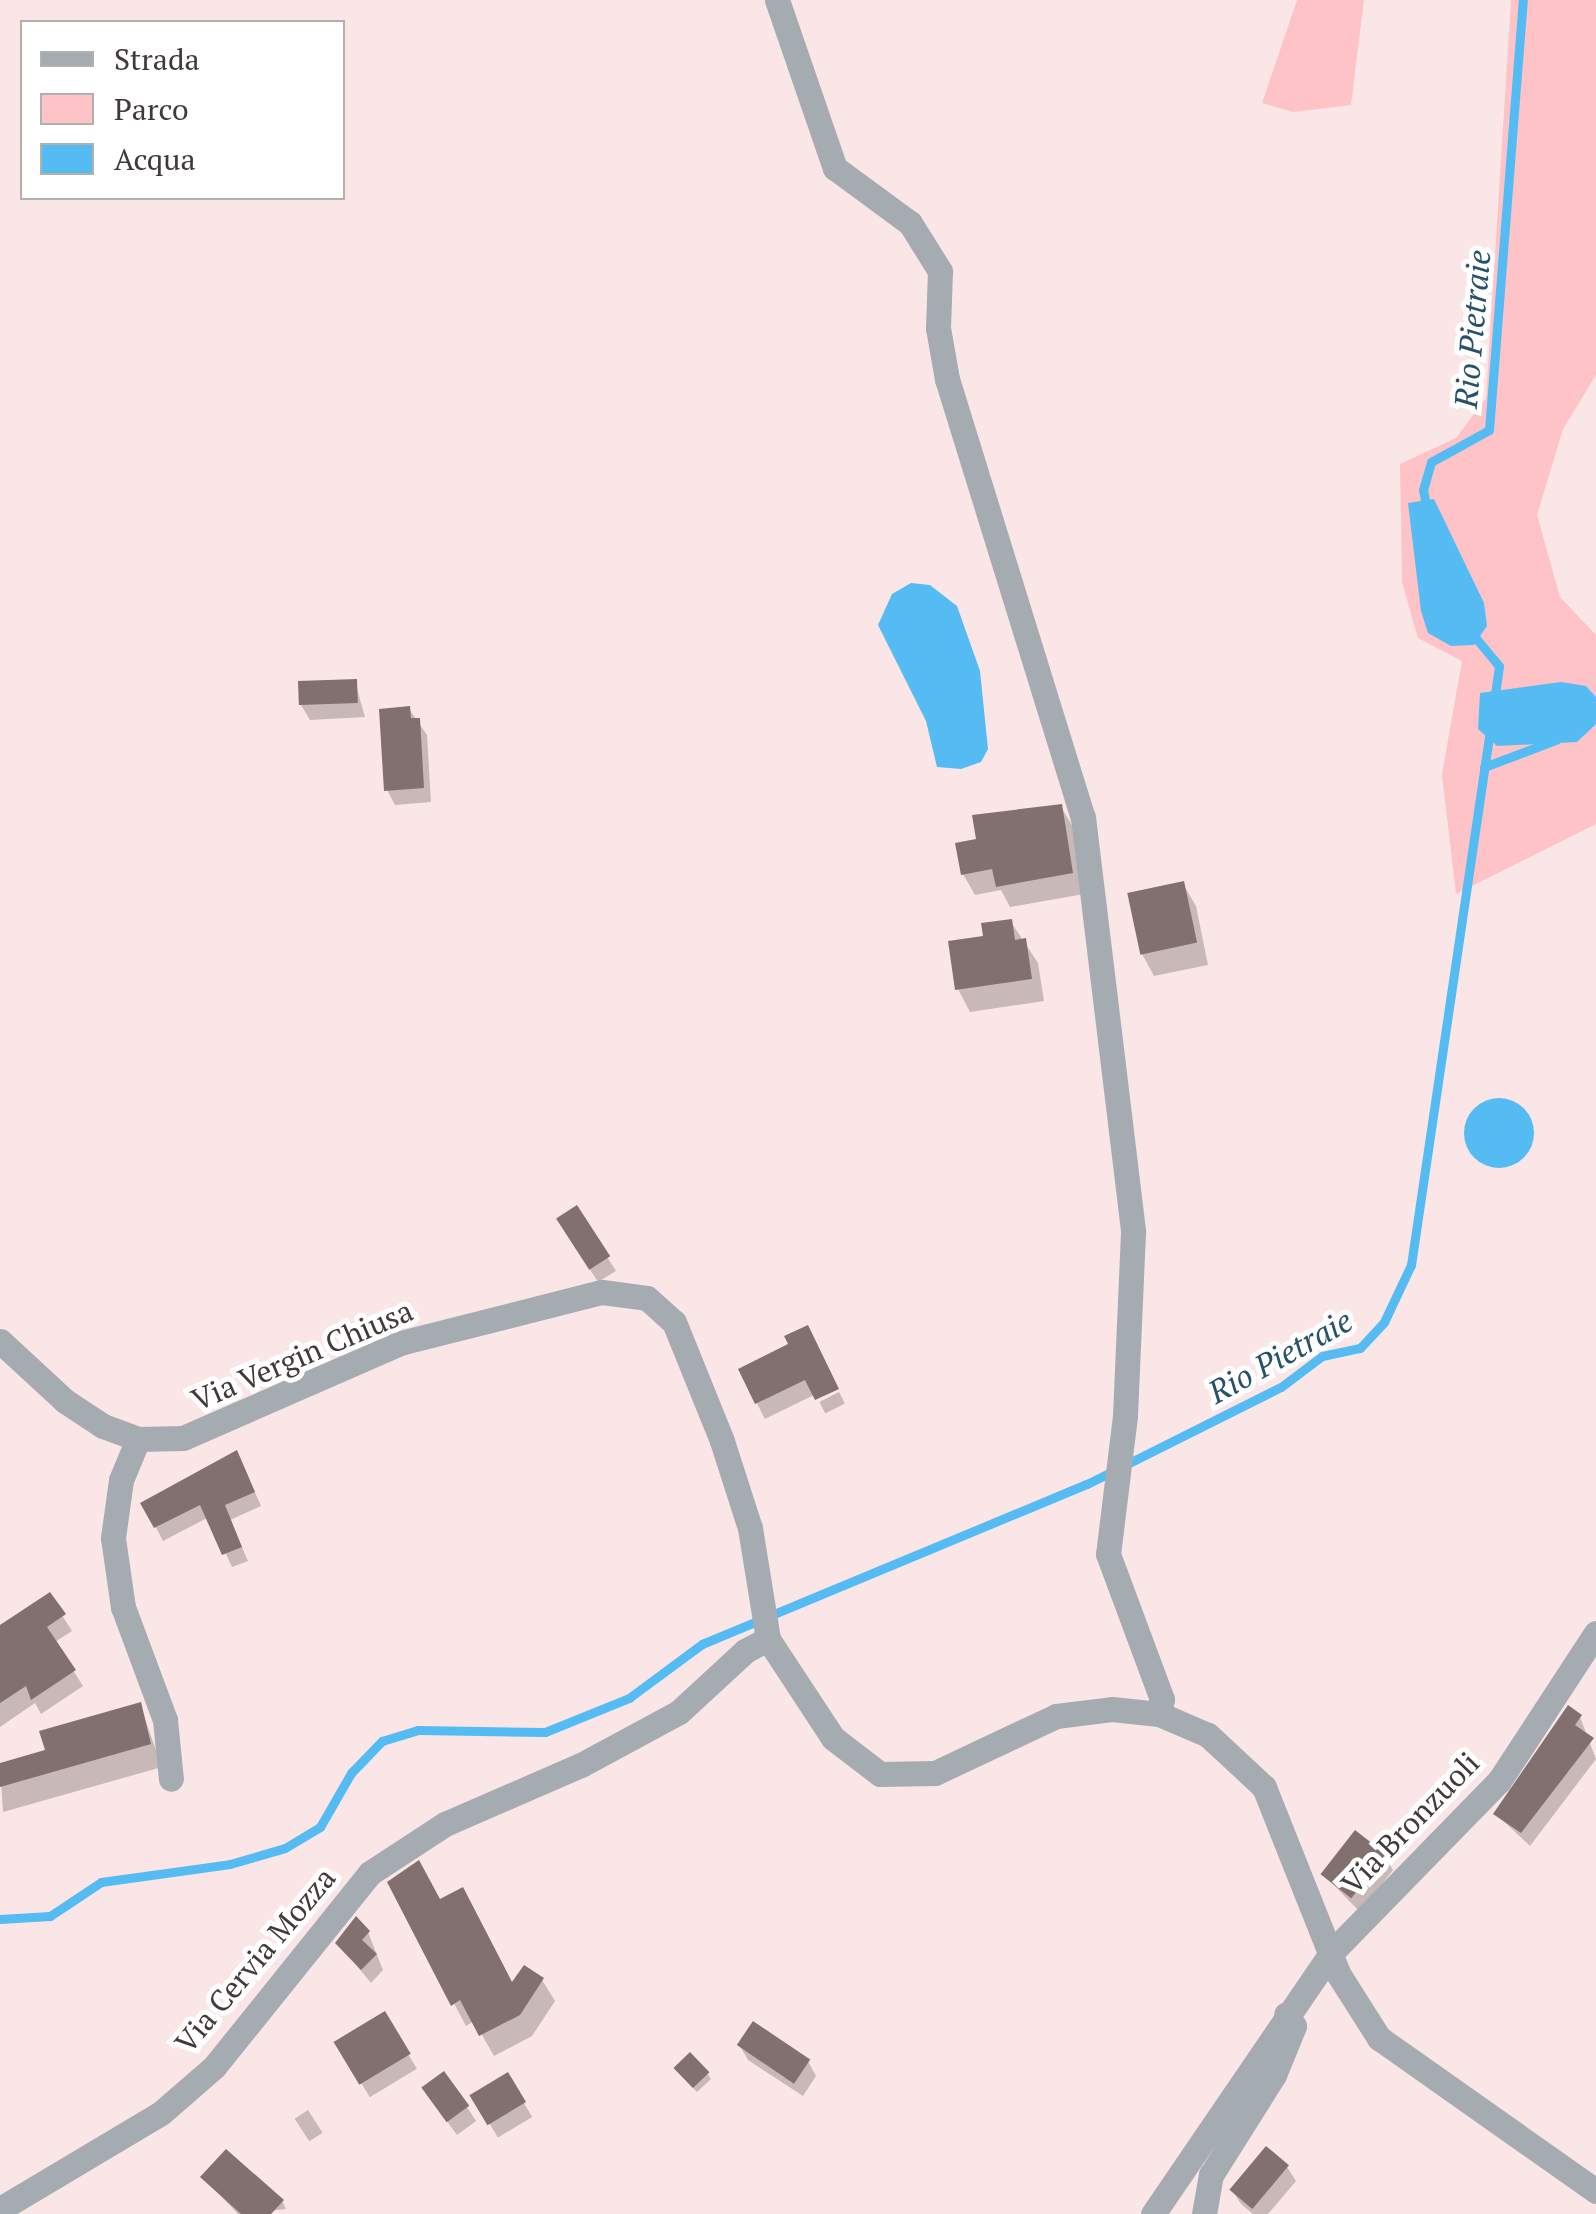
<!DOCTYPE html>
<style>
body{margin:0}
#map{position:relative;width:1596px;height:2214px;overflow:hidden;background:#fbe6e7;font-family:"PT Serif",serif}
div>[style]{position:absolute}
.green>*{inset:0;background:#fec3c7}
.water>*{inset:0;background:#55bbf3}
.round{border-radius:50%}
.shadow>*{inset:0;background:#0003;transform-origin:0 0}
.stream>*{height:9px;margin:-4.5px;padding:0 4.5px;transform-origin:4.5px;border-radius:4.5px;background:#55bbf3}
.building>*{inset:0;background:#826f70;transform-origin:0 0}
.minor>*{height:25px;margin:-12.5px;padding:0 12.5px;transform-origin:12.5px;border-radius:12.5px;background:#a5acb1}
span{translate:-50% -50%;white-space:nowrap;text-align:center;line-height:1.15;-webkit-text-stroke:10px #fff;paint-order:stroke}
.street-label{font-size:30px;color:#423a3a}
.water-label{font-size:32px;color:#275169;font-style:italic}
.legend{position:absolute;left:20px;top:20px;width:325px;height:180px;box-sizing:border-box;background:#fff;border:2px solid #b3b0b0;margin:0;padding:12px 18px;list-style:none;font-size:30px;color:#423a3a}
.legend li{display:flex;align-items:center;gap:20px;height:50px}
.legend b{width:50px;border:2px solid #b3b0b0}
</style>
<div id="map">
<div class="green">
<div style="clip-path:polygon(1297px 0,1364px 0,1351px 105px,1293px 112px,1262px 103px)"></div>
<div style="clip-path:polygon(1511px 0,1596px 0,1596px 375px,1563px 429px,1537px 515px,1560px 597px,1596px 635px,1596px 824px,1456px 894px,1442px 774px,1462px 661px,1418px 638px,1402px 582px,1400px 464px,1456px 438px,1486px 398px)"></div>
</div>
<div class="water">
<div style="clip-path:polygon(1434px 499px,1484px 603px,1487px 626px,1474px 645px,1451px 646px,1428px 633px,1421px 611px,1408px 503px)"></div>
<div style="clip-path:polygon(911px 583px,930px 585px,957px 606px,980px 671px,988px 749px,981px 762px,961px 769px,937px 767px,926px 721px,878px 625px,892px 594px)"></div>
<div style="clip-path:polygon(1561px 682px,1586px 686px,1596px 697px,1596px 724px,1577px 742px,1497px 746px,1478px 729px,1480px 693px)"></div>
<div class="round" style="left:1464px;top:1098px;width:70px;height:70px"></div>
</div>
<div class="shadow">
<div style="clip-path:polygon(355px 682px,365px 717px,310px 720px,301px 705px)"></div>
<div style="clip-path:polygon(409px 709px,427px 735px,431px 802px,395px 805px,387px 790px)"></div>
<div style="clip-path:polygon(1061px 807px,1073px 827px,1084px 894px,1010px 907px,1001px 890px,975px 895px,963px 874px,979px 841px)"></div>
<div style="clip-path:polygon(1183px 884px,1196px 906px,1208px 965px,1154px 976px,1142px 954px)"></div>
<div style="clip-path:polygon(1011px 922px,1038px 963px,1044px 1001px,970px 1012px,958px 989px,986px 938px)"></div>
<div style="clip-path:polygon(567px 1234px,607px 1257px,616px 1271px,598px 1282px)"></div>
<div style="left:791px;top:1345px;width:55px;height:56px;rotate:64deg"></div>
<div style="left:839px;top:1392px;width:13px;height:22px;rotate:63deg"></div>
<div style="clip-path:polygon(244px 1467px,261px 1506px,230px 1520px,248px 1561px,232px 1567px,209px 1517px,163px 1541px,144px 1504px)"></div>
<div style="clip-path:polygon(49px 1595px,72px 1631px,55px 1642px,83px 1686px,41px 1714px,35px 1703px,0 1727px,0 1625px)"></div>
<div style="clip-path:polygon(140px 1705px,162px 1767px,3px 1812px,0 1765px,48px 1752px)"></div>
<div style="clip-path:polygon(1580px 1717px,1596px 1759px,1530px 1846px,1496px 1814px)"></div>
<div style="clip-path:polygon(1384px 1856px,1393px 1870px,1360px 1912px,1323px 1874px)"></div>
<div style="clip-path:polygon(390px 1882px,439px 1902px,513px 1986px,542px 1980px,555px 2001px,532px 2036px,494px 2056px,474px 2021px,466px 2026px)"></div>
<div style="clip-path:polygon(368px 1932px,383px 1970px,371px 1983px,338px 1943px)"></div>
<div style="left:384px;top:2014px;width:64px;height:55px;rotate:59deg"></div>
<div style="clip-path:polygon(740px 2046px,808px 2061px,816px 2076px,803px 2096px,748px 2060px)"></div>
<div style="clip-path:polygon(707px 2073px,711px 2079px,697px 2092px,680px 2074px)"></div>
<div style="left:507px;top:2075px;width:49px;height:40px;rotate:59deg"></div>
<div style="clip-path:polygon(433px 2102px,467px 2107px,476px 2121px,457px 2135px)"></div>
<div style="left:308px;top:2110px;width:27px;height:16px;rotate:57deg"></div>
<div style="clip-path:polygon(1287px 2167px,1296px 2181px,1268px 2214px,1253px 2214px,1241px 2204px,1232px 2190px)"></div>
<div style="clip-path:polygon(203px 2177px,282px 2201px,286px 2209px,238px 2214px)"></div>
</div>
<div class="stream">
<div style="left:1427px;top:510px;width:20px;rotate:-101deg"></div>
<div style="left:1423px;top:490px;width:29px;rotate:-74deg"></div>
<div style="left:1431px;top:462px;width:66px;rotate:-28.9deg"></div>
<div style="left:1489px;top:430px;width:431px;rotate:-85.5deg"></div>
<div style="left:1470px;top:631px;width:45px;rotate:50.4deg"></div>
<div style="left:1499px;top:666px;width:34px;rotate:98deg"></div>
<div style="left:1484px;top:767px;width:77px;rotate:-20.6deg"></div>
<div style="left:0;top:1919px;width:50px;rotate:-3.4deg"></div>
<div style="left:50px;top:1916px;width:61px;rotate:-33.7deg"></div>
<div style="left:101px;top:1882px;width:130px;rotate:-7.9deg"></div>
<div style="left:230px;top:1864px;width:57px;rotate:-16.2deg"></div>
<div style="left:285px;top:1848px;width:41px;rotate:-31deg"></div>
<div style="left:320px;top:1827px;width:62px;rotate:-60.1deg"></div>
<div style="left:351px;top:1773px;width:45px;rotate:-45.9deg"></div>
<div style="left:382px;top:1741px;width:38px;rotate:-17deg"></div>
<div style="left:418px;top:1730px;width:127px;rotate:0.9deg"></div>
<div style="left:545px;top:1732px;width:91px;rotate:-22deg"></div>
<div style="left:629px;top:1698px;width:91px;rotate:-36.5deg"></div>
<div style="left:702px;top:1644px;width:417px;rotate:-22.6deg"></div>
<div style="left:1087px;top:1484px;width:217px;rotate:-26.6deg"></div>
<div style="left:1281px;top:1387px;width:51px;rotate:-37.1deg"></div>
<div style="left:1322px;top:1356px;width:39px;rotate:-12deg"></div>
<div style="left:1360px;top:1348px;width:35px;rotate:-47deg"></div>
<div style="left:1384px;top:1322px;width:63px;rotate:-64.7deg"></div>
<div style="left:1411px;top:1265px;width:541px;rotate:-81.6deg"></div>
</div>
<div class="building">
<div style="left:357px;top:679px;width:24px;height:59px;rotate:88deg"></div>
<div style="clip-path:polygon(410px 706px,411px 718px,420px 718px,424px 788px,384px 791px,379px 709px)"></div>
<div style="clip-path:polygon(1062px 804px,1073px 873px,996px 887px,992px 869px,961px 875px,955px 843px,976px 839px,972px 815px)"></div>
<div style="left:1184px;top:881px;width:63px;height:58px;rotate:78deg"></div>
<div style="clip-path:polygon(1012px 919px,1015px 940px,1026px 938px,1032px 979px,955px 990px,948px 941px,983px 936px,981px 923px)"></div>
<div style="left:577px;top:1205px;width:61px;height:25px;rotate:57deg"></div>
<div style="clip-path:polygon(808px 1325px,839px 1389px,815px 1400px,805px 1380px,755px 1404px,738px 1369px,788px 1344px,784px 1336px)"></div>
<div style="clip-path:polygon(237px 1450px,255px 1492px,225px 1505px,242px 1547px,222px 1555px,200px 1505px,154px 1528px,140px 1503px)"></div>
<div style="clip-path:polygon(50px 1592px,66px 1614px,47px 1627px,76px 1670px,31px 1700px,26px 1686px,0 1703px,0 1625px)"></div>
<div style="clip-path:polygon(141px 1702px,151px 1744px,0 1787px,0 1763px,45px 1750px,39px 1731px)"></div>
<div style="clip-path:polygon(1568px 1705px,1582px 1715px,1575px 1725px,1594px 1738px,1521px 1833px,1493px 1814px)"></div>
<div style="left:1355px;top:1830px;width:39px;height:56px;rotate:38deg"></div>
<div style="clip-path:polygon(419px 1860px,440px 1899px,463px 1887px,512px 1982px,524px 1965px,544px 1978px,520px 2015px,479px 2036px,460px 2000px,451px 2006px,387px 1882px)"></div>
<div style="clip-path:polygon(356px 1916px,370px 1931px,362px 1940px,377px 1954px,361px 1970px,335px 1943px)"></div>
<div style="left:385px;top:2011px;width:50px;height:60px;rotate:59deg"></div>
<div style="left:753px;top:2021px;width:69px;height:29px;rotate:34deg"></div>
<div style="left:690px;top:2052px;width:28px;height:23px;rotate:46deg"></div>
<div style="left:444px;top:2071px;width:43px;height:28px;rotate:54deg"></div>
<div style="left:508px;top:2072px;width:35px;height:45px;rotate:59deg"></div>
<div style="left:1266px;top:2146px;width:30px;height:57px;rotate:40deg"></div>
<div style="clip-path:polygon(226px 2149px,284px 2200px,271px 2214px,241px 2214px,200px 2177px)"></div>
</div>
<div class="minor">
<div style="left:777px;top:0;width:178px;rotate:71deg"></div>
<div style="left:835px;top:168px;width:93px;rotate:36.3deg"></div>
<div style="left:910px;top:223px;width:57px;rotate:58deg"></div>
<div style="left:940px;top:271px;width:57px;rotate:92deg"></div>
<div style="left:938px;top:328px;width:52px;rotate:80deg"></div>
<div style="left:947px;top:379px;width:459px;rotate:72.8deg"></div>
<div style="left:1083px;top:817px;width:418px;rotate:83.1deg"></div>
<div style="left:1133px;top:1232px;width:184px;rotate:92.5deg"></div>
<div style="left:1125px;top:1416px;width:139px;rotate:97deg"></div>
<div style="left:1108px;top:1554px;width:155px;rotate:69.6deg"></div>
<div style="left:1162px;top:1699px;width:15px;rotate:101deg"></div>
<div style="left:0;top:1341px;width:88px;rotate:42.7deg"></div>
<div style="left:65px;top:1401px;width:45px;rotate:33.3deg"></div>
<div style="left:103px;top:1426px;width:37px;rotate:20deg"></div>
<div style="left:138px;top:1439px;width:45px;rotate:-1.3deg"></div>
<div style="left:183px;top:1438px;width:237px;rotate:-23.6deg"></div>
<div style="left:400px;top:1343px;width:208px;rotate:-14.2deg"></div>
<div style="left:602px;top:1292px;width:45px;rotate:7.6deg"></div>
<div style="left:647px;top:1298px;width:36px;rotate:42deg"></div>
<div style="left:674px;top:1322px;width:128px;rotate:68deg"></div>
<div style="left:722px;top:1441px;width:91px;rotate:72.2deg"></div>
<div style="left:750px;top:1528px;width:112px;rotate:80.8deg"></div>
<div style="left:768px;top:1639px;width:118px;rotate:56.7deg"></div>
<div style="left:833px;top:1738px;width:59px;rotate:37.5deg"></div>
<div style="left:880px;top:1774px;width:55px;rotate:-1deg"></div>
<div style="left:935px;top:1773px;width:134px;rotate:-25.2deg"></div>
<div style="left:1056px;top:1716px;width:56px;rotate:-7.1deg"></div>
<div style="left:1112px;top:1709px;width:47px;rotate:6.1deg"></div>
<div style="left:1159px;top:1714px;width:53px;rotate:23.2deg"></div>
<div style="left:1208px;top:1735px;width:76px;rotate:42.9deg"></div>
<div style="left:1264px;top:1787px;width:202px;rotate:68.3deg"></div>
<div style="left:1339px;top:1975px;width:75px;rotate:57.6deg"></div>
<div style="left:1379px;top:2038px;width:266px;rotate:35.2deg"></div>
<div style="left:138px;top:1439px;width:44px;rotate:112.5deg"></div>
<div style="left:121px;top:1480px;width:59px;rotate:97.9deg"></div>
<div style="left:113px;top:1538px;width:70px;rotate:81.8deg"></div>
<div style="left:123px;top:1607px;width:121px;rotate:69.6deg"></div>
<div style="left:165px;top:1720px;width:59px;rotate:84.2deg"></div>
<div style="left:0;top:2209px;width:187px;rotate:-30.8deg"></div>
<div style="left:161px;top:2113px;width:70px;rotate:-41deg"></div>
<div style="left:214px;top:2067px;width:249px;rotate:-51.2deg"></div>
<div style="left:370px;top:1873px;width:90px;rotate:-33.2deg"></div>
<div style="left:445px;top:1824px;width:148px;rotate:-23.5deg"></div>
<div style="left:581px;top:1765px;width:111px;rotate:-28.4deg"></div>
<div style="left:679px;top:1712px;width:90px;rotate:-42.7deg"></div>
<div style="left:745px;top:1651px;width:26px;rotate:-28deg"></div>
<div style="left:1153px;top:2214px;width:316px;rotate:-55.7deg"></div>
<div style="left:1331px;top:1953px;width:240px;rotate:-45.7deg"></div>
<div style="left:1499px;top:1781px;width:177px;rotate:-56.8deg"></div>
<div style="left:1204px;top:2214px;width:40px;rotate:-80deg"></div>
<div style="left:1211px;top:2175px;width:118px;rotate:-57.8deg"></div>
<div style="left:1274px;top:2075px;width:53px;rotate:-67.8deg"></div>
<div style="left:1294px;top:2026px;width:14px;rotate:-124deg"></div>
</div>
<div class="street-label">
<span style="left:302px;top:1355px;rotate:-23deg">Via Vergin Chiusa</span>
<span style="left:1410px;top:1823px;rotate:-46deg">Via Bronzuoli</span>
<span style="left:255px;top:1960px;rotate:-50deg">Via Cervia Mozza</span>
</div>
<div class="water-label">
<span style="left:1472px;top:329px;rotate:-85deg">Rio Pietraie</span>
<span style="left:1280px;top:1356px;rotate:-29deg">Rio Pietraie</span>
</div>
<ul class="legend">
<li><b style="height:12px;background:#a5acb1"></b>Strada</li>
<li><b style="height:28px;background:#fec3c7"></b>Parco</li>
<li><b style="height:28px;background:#55bbf3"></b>Acqua</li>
</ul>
</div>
